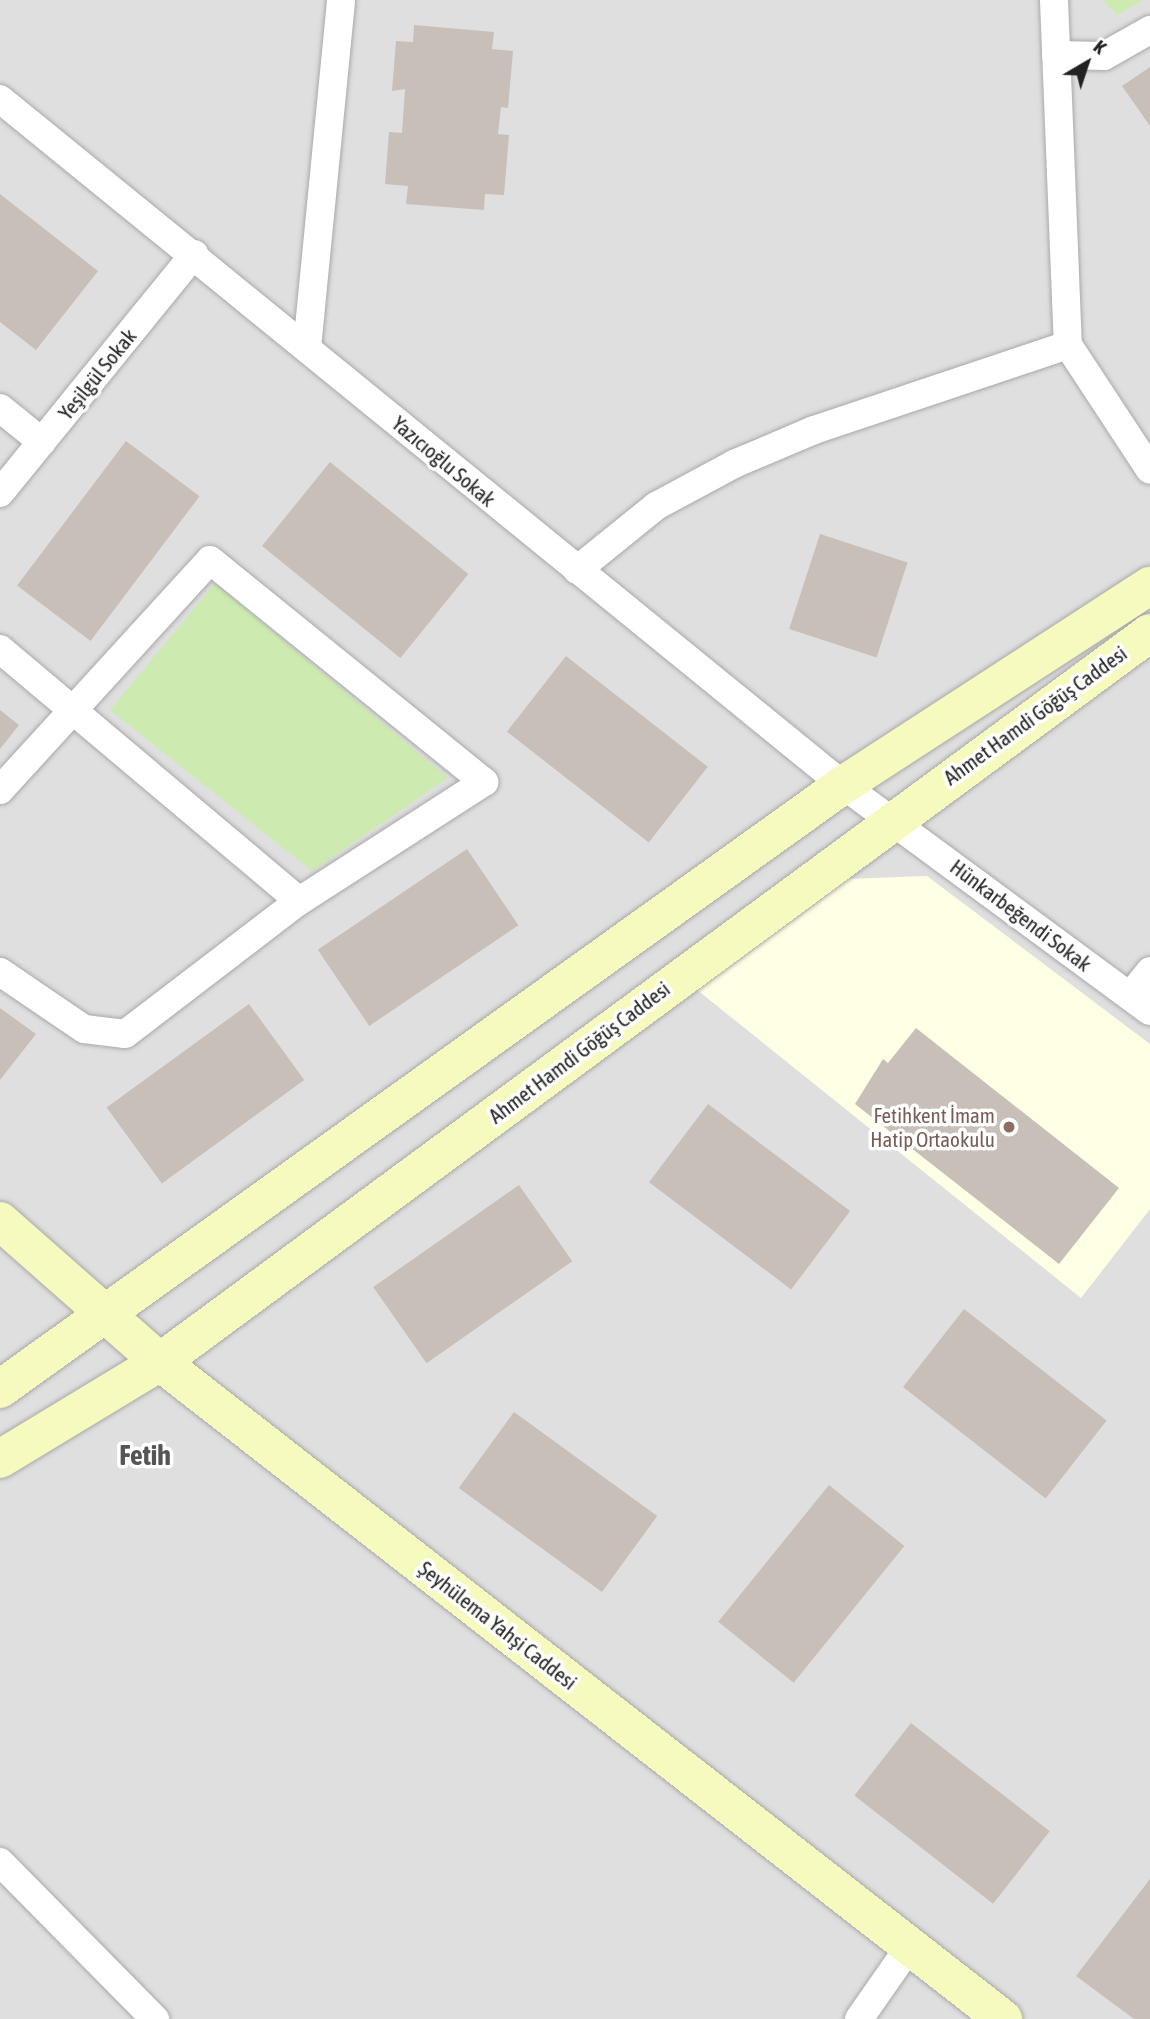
<!DOCTYPE html>
<meta charset="utf-8">
<style>
body{margin:0}
#map{position:relative;width:1150px;height:2019px;overflow:hidden;background:#f2efe9;font-family:"Asap Condensed",sans-serif}
div>[style]{position:absolute}
.residential>*{inset:0;background:#e0dfdf;transform-origin:0 0}
.education>*{inset:0;background:#ffffe5}
.grass>*{inset:0;background:#cdebb0}
.building>*{inset:0;background:#c7bfb8;transform-origin:0 0}
.roads{filter:drop-shadow(0 0 2px #a9a9a9) drop-shadow(0 0 2px #a9a9a9)}
.street>*{height:28px;margin:-14px;padding:0 14px;transform-origin:14px;border-radius:14px;background:#fff}
.secondary>*{height:38px;margin:-19px;padding:0 19px;transform-origin:19px;border-radius:19px;background:#f7fabf}
.dots>*{width:19px;height:19px;translate:-50% -50%;box-sizing:border-box;border:4px solid #fff;border-radius:50%}
span{translate:-50% -50%;white-space:nowrap;text-align:center;line-height:1.15;-webkit-text-stroke:7px #fff;paint-order:stroke}
.street-label{font-size:21px;color:#222}
.education-label{font-size:21px;color:#785e54}
.right{translate:-100% -50%;text-align:right}
.district-label{font-size:28px;color:#555;font-weight:700}
.north{position:absolute;left:1052px;top:28px;width:70px;height:70px;-webkit-text-stroke:5px #fff;paint-order:stroke;rotate:39deg;font-size:19px;font-weight:700;line-height:28px;text-align:center;color:#222}
.north::after{content:'';display:block;margin:auto;width:24px;height:32px;background:#222;clip-path:polygon(50% 0,100% 100%,50% 72%,0 100%)}
</style>
<div id="map">
<div class="residential">
<div style="left:0;top:0;width:1150px;height:2019px"></div>
</div>
<div class="education">
<div style="clip-path:polygon(927px 876px,1150px 1044px,1150px 1209px,1081px 1298px,696px 989px,846px 879px)"></div>
</div>
<div class="grass">
<div style="clip-path:polygon(1103px 0,1143px 0,1117px 15px)"></div>
<div style="clip-path:polygon(215px 583px,448px 778px,312px 871px,110px 710px)"></div>
</div>
<div class="building">
<div style="clip-path:polygon(414px 25px,494px 32px,492px 49px,513px 51px,508px 108px,501px 107px,498px 134px,509px 135px,504px 195px,485px 194px,484px 210px,406px 204px,408px 186px,385px 184px,389px 132px,402px 133px,405px 89px,392px 91px,396px 41px,413px 42px)"></div>
<div style="clip-path:polygon(1150px 67px,1150px 126px,1122px 86px)"></div>
<div style="clip-path:polygon(0 194px,98px 271px,36px 350px,0 322px)"></div>
<div style="left:126px;top:441px;width:92px;height:181px;rotate:37deg"></div>
<div style="left:330px;top:462px;width:178px;height:108px;rotate:39deg"></div>
<div style="left:820px;top:534px;width:92px;height:100px;rotate:18deg"></div>
<div style="left:566px;top:656px;width:180px;height:96px;rotate:38deg"></div>
<div style="clip-path:polygon(0 710px,19px 725px,0 749px)"></div>
<div style="left:467px;top:849px;width:92px;height:180px;rotate:56deg"></div>
<div style="left:249px;top:1004px;width:94px;height:176px;rotate:54deg"></div>
<div style="clip-path:polygon(0 1008px,36px 1034px,0 1080px)"></div>
<div style="clip-path:polygon(916px 1028px,1119px 1188px,1059px 1264px,855px 1104px,883px 1059px,888px 1063px)"></div>
<div style="left:708px;top:1104px;width:178px;height:98px;rotate:37deg"></div>
<div style="left:519px;top:1185px;width:93px;height:178px;rotate:55deg"></div>
<div style="left:964px;top:1309px;width:181px;height:99px;rotate:38deg"></div>
<div style="left:514px;top:1412px;width:177px;height:94px;rotate:36deg"></div>
<div style="left:829px;top:1485px;width:97px;height:176px;rotate:39deg"></div>
<div style="left:911px;top:1723px;width:176px;height:92px;rotate:38deg"></div>
<div style="clip-path:polygon(1150px 1879px,1150px 2019px,1134px 2019px,1076px 1976px)"></div>
</div>
<div class="roads">
<div class="street">
<div style="left:1054px;top:0;width:345px;rotate:87.7deg"></div>
<div style="left:1068px;top:345px;width:149px;rotate:56.7deg"></div>
<div style="left:1056px;top:55px;width:48px;rotate:1.2deg"></div>
<div style="left:1104px;top:56px;width:53px;rotate:-29.5deg"></div>
<div style="left:0;top:99px;width:1087px;rotate:39.14deg"></div>
<div style="left:843px;top:785px;width:381px;rotate:36.4deg"></div>
<div style="left:307px;top:348px;width:350px;rotate:-84.4deg"></div>
<div style="left:0;top:408px;width:54px;rotate:39deg"></div>
<div style="left:0;top:493px;width:308px;rotate:-50.9deg"></div>
<div style="left:577px;top:570px;width:102px;rotate:-39deg"></div>
<div style="left:656px;top:506px;width:89px;rotate:-28.3deg"></div>
<div style="left:734px;top:464px;width:87px;rotate:-23deg"></div>
<div style="left:814px;top:430px;width:268px;rotate:-18.5deg"></div>
<div style="left:0;top:649px;width:391px;rotate:40.1deg"></div>
<div style="left:299px;top:901px;width:219px;rotate:142.6deg"></div>
<div style="left:125px;top:1034px;width:41px;rotate:-173deg"></div>
<div style="left:84px;top:1029px;width:102px;rotate:-145.8deg"></div>
<div style="left:0;top:790px;width:311px;rotate:-47.6deg"></div>
<div style="left:210px;top:560px;width:353px;rotate:39deg"></div>
<div style="left:484px;top:782px;width:220px;rotate:147.2deg"></div>
<div style="left:1130px;top:996px;width:32px;rotate:-51deg"></div>
<div style="left:0;top:1862px;width:221px;rotate:45.4deg"></div>
<div style="left:859px;top:2019px;width:89px;rotate:-55.1deg"></div>
</div>
<div class="secondary">
<div style="left:0;top:1221px;width:213px;rotate:41.4deg"></div>
<div style="left:160px;top:1362px;width:1069px;rotate:37.93deg"></div>
<div style="left:0;top:1389px;width:1037px;rotate:-35.62deg"></div>
<div style="left:843px;top:785px;width:366px;rotate:-33deg"></div>
<div style="left:0;top:1459px;width:187px;rotate:-31.2deg"></div>
<div style="left:160px;top:1362px;width:1229px;rotate:-36.37deg"></div>
</div>
</div>
<div class="dots">
<div style="left:1009px;top:1127px;background:#8d6e63"></div>
</div>
<div class="street-label">
<span style="left:97px;top:374px;rotate:-51deg">Yeşilgül Sokak</span>
<span style="left:444px;top:461px;rotate:40deg">Yazıcıoğlu Sokak</span>
<span style="left:1035px;top:715px;rotate:-36deg">Ahmet Hamdi Göğüş Caddesi</span>
<span style="left:1021px;top:915px;rotate:37deg">Hünkarbeğendi Sokak</span>
<span style="left:579px;top:1052px;rotate:-37deg">Ahmet Hamdi Göğüş Caddesi</span>
<span style="left:498px;top:1625px;rotate:38deg">Şeyhülema Yahşi Caddesi</span>
</div>
<div class="education-label">
<span class="right" style="left:995px;top:1127px">Fetihkent İmam<br>Hatip Ortaokulu</span>
</div>
<div class="district-label">
<span style="left:145px;top:1455px">Fetih</span>
</div>
<div class="north">K</div>
</div>
